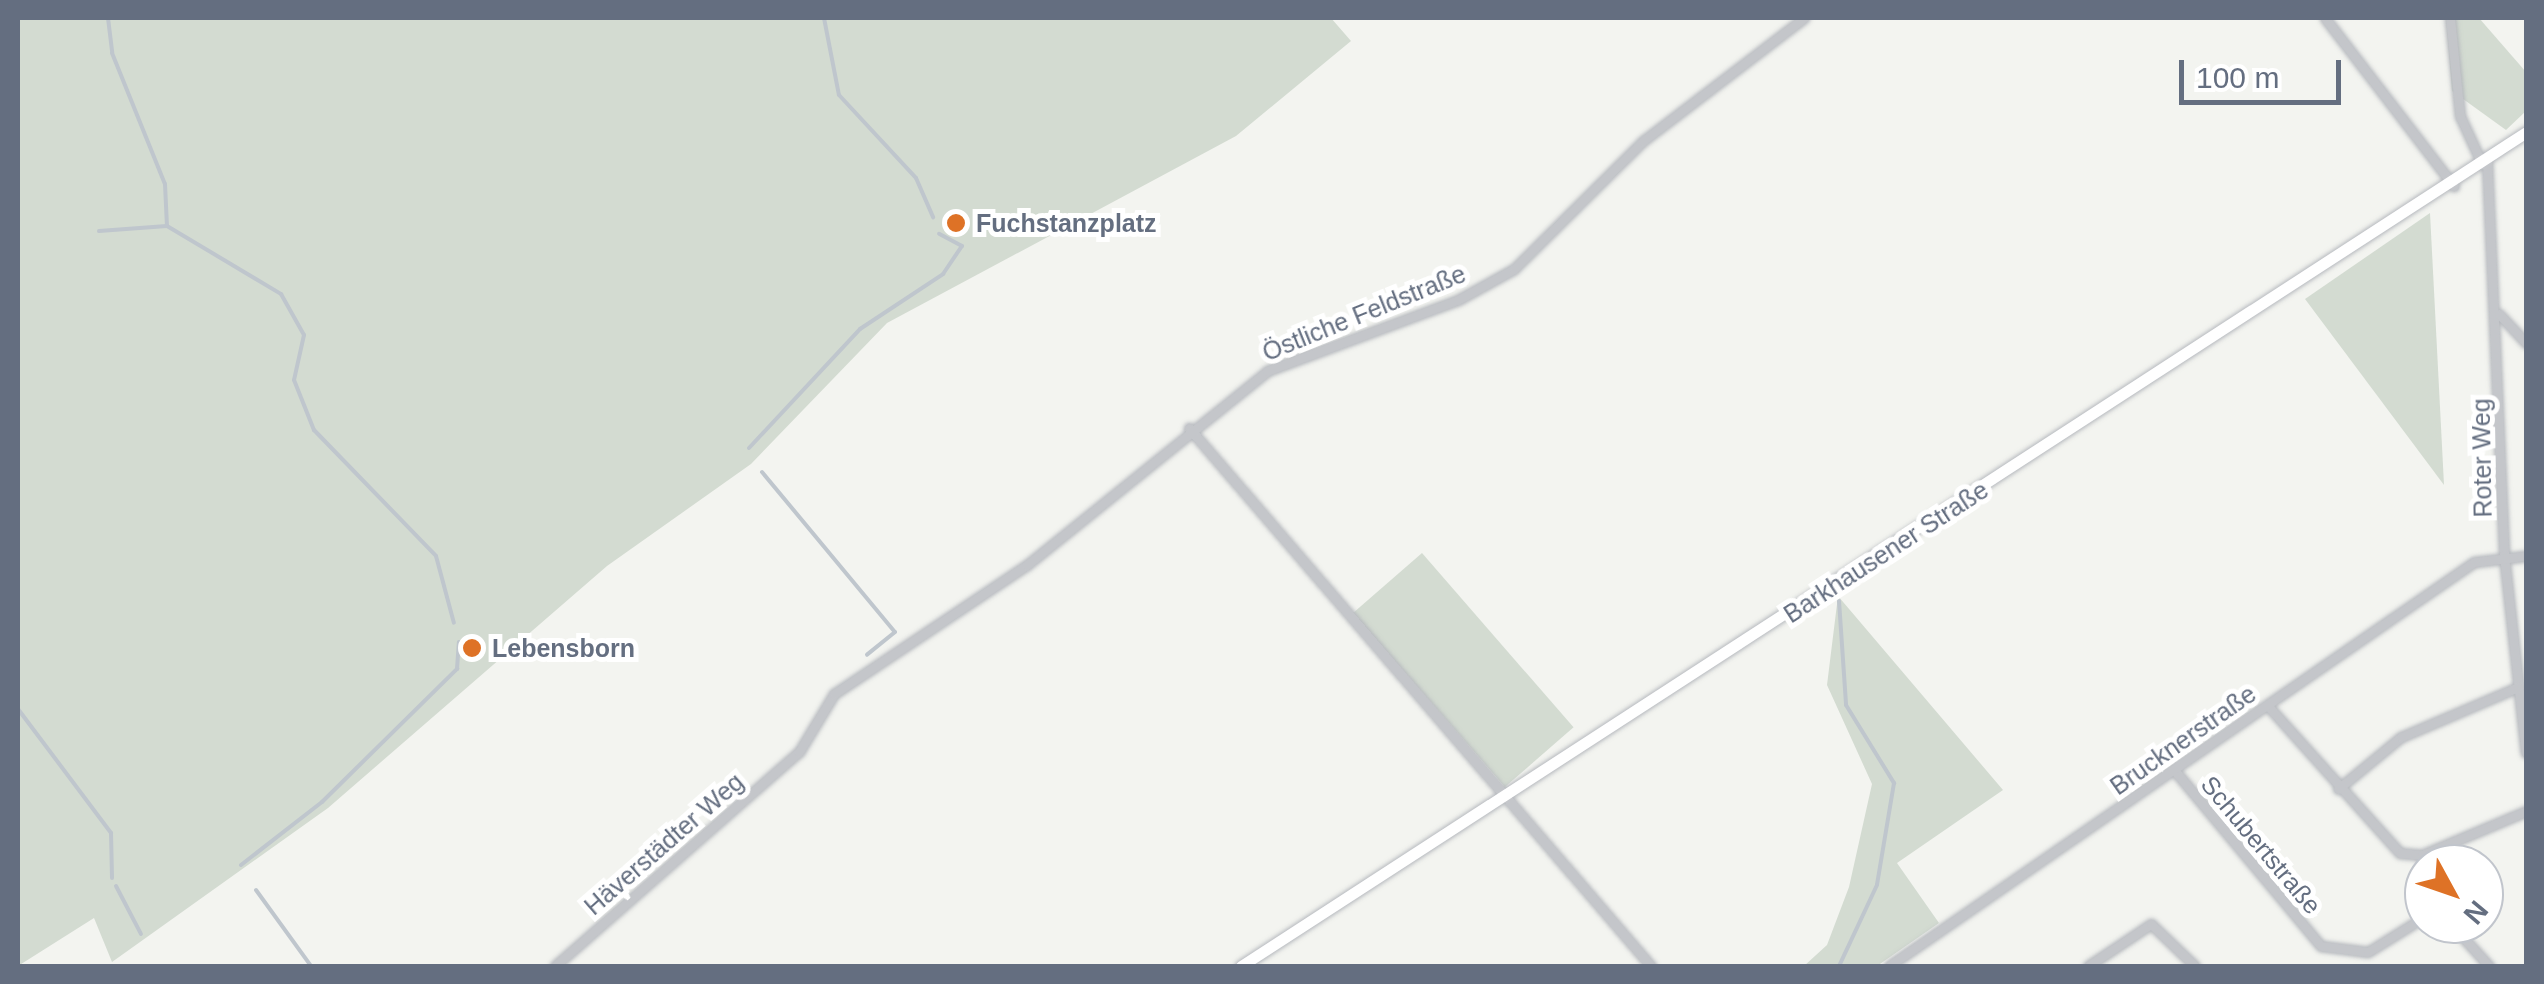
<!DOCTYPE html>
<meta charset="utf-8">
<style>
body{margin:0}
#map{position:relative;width:2544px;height:984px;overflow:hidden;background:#f3f4f0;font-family:Helvetica,sans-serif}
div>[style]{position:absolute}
.green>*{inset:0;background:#d3dbd1;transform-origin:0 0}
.stream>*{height:4px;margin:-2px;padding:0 2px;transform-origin:2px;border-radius:2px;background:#bfc6cd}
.roads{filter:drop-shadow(0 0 2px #b6b9be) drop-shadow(0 0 2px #b6b9be)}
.minor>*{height:9px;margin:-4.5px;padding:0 4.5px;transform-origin:4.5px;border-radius:4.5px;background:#c4c6ca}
.secondary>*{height:11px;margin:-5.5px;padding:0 5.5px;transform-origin:5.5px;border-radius:5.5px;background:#fff}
.dots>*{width:28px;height:28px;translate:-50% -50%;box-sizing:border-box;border:5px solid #fff;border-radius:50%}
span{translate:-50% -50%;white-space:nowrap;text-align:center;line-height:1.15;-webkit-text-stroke:10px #fff;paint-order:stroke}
.poi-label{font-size:25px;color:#646e80;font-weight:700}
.left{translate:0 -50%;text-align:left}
.street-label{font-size:25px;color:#646e80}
.frame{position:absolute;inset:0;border:20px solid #646e80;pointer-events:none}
.north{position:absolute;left:2404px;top:844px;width:100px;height:100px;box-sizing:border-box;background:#fff;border:2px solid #c1c5cc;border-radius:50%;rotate:130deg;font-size:28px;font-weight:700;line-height:40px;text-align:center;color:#646e80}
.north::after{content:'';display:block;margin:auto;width:35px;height:45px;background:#de7226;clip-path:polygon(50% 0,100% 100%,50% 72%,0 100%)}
.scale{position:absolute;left:2179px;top:60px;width:162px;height:45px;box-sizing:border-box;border:5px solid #646e80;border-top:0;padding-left:12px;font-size:30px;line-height:35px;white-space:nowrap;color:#646e80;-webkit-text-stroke:8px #fff;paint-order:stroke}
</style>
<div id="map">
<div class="green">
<div style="clip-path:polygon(18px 18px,1331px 18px,1351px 41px,1236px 136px,887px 323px,751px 464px,607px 566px,328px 808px,112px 962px,94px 918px,18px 966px)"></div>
<div style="clip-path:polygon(2446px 18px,2479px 18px,2526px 72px,2526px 111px,2506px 130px,2452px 91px)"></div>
<div style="clip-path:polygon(2430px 213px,2444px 485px,2305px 299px)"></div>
<div style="left:1422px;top:553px;width:231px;height:91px;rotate:49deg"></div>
<div style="clip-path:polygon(1838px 596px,2003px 790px,1897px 863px,1939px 923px,1877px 966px,1804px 966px,1827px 945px,1849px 887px,1872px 784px,1827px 685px)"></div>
</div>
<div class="stream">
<div style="left:108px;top:18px;width:35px;rotate:83deg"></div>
<div style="left:112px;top:53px;width:141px;rotate:68deg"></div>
<div style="left:165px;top:184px;width:42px;rotate:87.3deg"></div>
<div style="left:167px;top:226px;width:133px;rotate:30.8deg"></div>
<div style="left:281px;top:294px;width:47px;rotate:60.7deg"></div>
<div style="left:304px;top:335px;width:46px;rotate:102.5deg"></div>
<div style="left:294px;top:380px;width:54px;rotate:68.2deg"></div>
<div style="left:314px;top:430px;width:175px;rotate:45.9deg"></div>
<div style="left:436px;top:556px;width:69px;rotate:75deg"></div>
<div style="left:824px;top:18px;width:78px;rotate:79deg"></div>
<div style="left:839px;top:95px;width:113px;rotate:47.1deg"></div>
<div style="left:916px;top:178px;width:43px;rotate:66.4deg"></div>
<div style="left:99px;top:231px;width:68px;rotate:-4.2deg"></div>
<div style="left:749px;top:448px;width:163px;rotate:-47deg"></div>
<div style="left:860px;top:329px;width:100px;rotate:-33.5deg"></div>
<div style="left:943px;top:274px;width:34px;rotate:-56deg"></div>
<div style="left:962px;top:246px;width:26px;rotate:-152deg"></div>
<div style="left:762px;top:472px;width:208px;rotate:50.3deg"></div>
<div style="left:895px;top:632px;width:36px;rotate:141deg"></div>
<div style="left:1839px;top:601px;width:104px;rotate:86.1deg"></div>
<div style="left:1846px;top:705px;width:92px;rotate:58.4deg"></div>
<div style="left:1894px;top:783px;width:103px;rotate:99.5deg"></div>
<div style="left:1877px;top:885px;width:89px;rotate:115.1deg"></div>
<div style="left:18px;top:709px;width:155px;rotate:53.1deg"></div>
<div style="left:111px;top:833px;width:45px;rotate:88.7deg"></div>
<div style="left:241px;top:865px;width:103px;rotate:-37.9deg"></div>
<div style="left:322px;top:802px;width:190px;rotate:-44.6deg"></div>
<div style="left:457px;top:669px;width:27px;rotate:-86deg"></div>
<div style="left:116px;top:886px;width:54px;rotate:62.5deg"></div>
<div style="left:256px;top:890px;width:94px;rotate:54.1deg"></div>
</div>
<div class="roads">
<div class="minor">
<div style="left:2325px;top:18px;width:212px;rotate:52.5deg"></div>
<div style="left:2450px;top:18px;width:99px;rotate:84.2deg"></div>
<div style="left:2460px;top:116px;width:53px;rotate:65.4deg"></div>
<div style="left:2487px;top:162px;width:393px;rotate:87.5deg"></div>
<div style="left:2504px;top:555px;width:199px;rotate:83.7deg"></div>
<div style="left:2499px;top:314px;width:40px;rotate:47deg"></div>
<div style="left:1189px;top:428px;width:709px;rotate:49.35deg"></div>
<div style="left:2268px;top:706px;width:198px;rotate:48.1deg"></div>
<div style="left:2400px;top:853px;width:22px;rotate:5deg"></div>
<div style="left:2422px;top:855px;width:113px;rotate:-22.9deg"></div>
<div style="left:2175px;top:771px;width:228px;rotate:50.2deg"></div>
<div style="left:2321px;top:946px;width:47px;rotate:7.3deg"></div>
<div style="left:2368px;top:952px;width:66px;rotate:-32deg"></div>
<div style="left:2338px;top:789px;width:82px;rotate:-39.5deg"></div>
<div style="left:2401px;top:737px;width:127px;rotate:-23.1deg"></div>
<div style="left:2422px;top:855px;width:22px;rotate:85deg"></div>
<div style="left:2451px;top:924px;width:57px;rotate:47.9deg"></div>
<div style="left:555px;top:966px;width:325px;rotate:-41.3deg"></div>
<div style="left:799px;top:752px;width:68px;rotate:-58.9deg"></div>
<div style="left:834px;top:694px;width:232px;rotate:-33.8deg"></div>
<div style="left:1027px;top:565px;width:309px;rotate:-38.9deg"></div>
<div style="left:1267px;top:371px;width:204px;rotate:-20.4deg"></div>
<div style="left:1458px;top:300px;width:64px;rotate:-29deg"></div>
<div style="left:1514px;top:269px;width:182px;rotate:-44.8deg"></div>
<div style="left:1643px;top:141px;width:203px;rotate:-37.4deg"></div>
<div style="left:1889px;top:966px;width:711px;rotate:-34.63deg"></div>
<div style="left:2474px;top:562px;width:52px;rotate:-6.6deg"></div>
<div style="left:2088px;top:966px;width:76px;rotate:-33.7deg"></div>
<div style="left:2151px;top:924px;width:61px;rotate:43.7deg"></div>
</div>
<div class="secondary">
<div style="left:1241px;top:966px;width:1532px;rotate:-32.98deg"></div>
</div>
</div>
<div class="dots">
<div style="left:956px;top:223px;background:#de7226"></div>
<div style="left:472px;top:648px;background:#de7226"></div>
</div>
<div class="poi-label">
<span class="left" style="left:976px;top:223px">Fuchstanzplatz</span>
<span class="left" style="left:492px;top:648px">Lebensborn</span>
</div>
<div class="street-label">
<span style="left:1364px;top:313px;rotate:-22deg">Östliche Feldstraße</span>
<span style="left:2482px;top:458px;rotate:-91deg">Roter Weg</span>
<span style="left:1886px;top:552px;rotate:-33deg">Barkhausener Straße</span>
<span style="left:2183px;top:740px;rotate:-35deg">Brucknerstraße</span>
<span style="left:664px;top:844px;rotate:-41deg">Häverstädter Weg</span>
<span style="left:2261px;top:845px;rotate:50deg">Schubertstraße</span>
</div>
<div class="frame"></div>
<div class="north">N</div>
<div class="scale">100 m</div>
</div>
